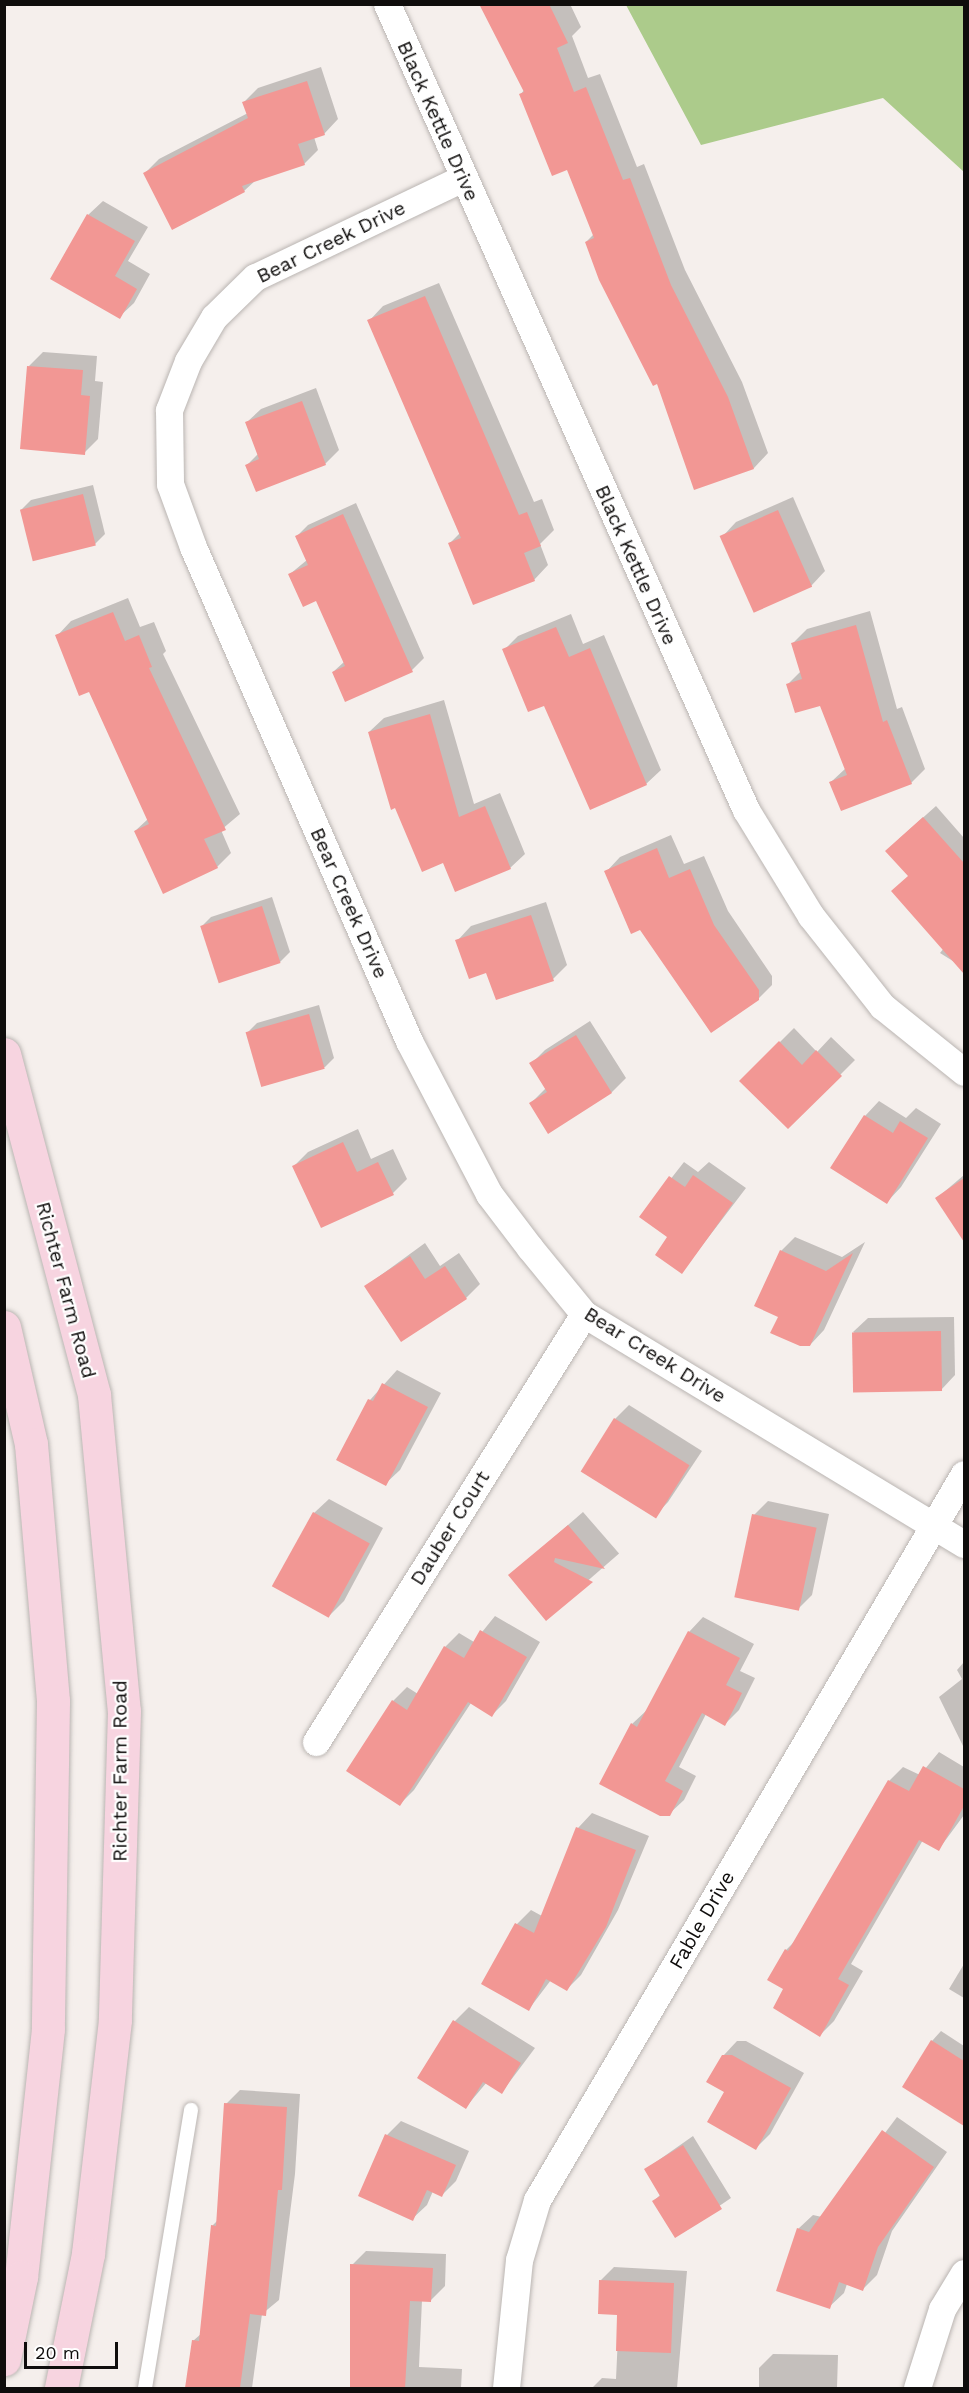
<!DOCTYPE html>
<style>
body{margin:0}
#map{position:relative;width:969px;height:2393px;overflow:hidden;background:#f5efec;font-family:"Work Sans",sans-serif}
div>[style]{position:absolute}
.green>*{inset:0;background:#accb8b}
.shadow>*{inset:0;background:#0003;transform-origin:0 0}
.building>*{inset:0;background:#f29794;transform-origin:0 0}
.roads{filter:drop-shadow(0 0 2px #bab5b2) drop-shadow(0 0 2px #bab5b2)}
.lane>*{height:14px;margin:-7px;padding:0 7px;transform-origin:7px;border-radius:7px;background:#fff}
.street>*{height:27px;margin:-13.5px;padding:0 13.5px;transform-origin:13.5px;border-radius:13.5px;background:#fff}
.secondary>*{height:33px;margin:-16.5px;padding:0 16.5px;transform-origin:16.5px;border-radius:16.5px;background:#f7d4e0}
span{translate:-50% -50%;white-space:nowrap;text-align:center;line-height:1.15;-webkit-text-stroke:4.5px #fff;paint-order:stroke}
.street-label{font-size:20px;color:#0f0d0c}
.frame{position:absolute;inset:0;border:6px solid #0f0d0c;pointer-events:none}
.scale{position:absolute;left:24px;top:2342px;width:94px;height:27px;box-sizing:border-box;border:3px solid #0f0d0c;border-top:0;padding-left:8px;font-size:18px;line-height:21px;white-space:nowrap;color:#0f0d0c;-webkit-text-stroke:4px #fff;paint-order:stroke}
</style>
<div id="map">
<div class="green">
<div style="clip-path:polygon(626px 5px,964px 5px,964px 172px,883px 98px,701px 145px)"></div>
</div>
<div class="shadow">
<div style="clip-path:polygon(481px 4px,570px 4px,581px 27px,572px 36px,588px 78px,600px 74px,637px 167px,644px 164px,685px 270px,742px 382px,768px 453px,754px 468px,695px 488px,658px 382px,586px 242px,594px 234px,568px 168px,521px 94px,524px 90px)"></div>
<div style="clip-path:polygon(321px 67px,338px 119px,324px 134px,314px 137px,318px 150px,304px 164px,256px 180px,244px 191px,145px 173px,159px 159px,248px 113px,244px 102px,258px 88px)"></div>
<div style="clip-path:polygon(103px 201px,148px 227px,128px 261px,150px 274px,134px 303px,119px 317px,52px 278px,88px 215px)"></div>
<div style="clip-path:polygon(439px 283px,534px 502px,542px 499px,554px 530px,540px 544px,548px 565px,534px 580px,450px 543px,460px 533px,369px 321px,383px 306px)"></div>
<div style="clip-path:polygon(43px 352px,97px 356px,95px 381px,103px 382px,98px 439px,84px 453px,29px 366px)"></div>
<div style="clip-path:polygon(316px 388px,339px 450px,325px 464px,247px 465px,258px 454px,246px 423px,261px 409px)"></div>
<div style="clip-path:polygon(93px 485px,105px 534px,95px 544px,21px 510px,31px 500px)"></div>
<div style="clip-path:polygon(793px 497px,825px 571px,811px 586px,722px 537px,736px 522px)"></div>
<div style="clip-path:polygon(356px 503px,424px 658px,412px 670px,345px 700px,333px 672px,344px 662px,317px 599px,290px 574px,307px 560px,296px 537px,308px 525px)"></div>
<div style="clip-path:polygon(128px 598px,140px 627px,154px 622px,166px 651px,163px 654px,240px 814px,221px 830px,231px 853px,217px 867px,135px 831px,148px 819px,90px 691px,57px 636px,71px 621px)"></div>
<div style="clip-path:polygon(870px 611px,897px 709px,902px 707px,925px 769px,911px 783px,831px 782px,846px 768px,821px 704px,788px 684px,801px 671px,793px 643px,807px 629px)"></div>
<div style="clip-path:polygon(571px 614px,583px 644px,604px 635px,661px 770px,646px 784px,545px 704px,504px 650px,518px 636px)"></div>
<div style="clip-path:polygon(444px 700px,474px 804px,500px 793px,525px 854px,510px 868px,369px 732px,384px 718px)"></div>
<div style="clip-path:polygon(936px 806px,964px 838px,964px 871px,955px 880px,964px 885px,964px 968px,940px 953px,944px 948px,899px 839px)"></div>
<div style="clip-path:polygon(671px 835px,684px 864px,704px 856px,728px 911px,772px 976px,772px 985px,758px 999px,606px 872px,620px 857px)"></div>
<div style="clip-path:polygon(272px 897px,290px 952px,280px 962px,201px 927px,211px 917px)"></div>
<div style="clip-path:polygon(546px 902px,567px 965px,553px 979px,487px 971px,457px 941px,471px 926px)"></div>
<div style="clip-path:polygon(319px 1005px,334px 1058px,325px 1067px,263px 1086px,247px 1033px,257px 1023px)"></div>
<div style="clip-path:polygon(590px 1021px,626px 1078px,612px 1092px,549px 1131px,531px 1103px,546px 1088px,531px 1064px,545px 1050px)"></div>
<div style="clip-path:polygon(794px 1028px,817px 1052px,831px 1037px,855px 1060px,788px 1127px,741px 1081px)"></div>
<div style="clip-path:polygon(879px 1101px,906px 1118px,916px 1108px,941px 1124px,901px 1187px,887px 1202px,832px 1168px,865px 1116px)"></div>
<div style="clip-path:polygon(358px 1129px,371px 1159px,393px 1149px,407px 1179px,393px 1193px,294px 1166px,308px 1152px)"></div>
<div style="clip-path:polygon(684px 1162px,698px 1172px,709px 1162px,746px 1188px,682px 1272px,670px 1237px,641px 1217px)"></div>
<div style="clip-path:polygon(964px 1175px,964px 1239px,937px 1198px)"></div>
<div style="clip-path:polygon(795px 1237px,842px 1257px,865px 1242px,824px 1330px,810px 1345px,780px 1316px,781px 1251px)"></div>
<div style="clip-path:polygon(425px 1243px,440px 1266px,459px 1253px,480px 1284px,466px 1298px,366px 1286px)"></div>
<div style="clip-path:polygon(954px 1317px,955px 1375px,941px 1390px,853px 1332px,868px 1318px)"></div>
<div style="clip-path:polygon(397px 1370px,441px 1393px,400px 1470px,385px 1484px,370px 1400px)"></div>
<div style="clip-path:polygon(629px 1405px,702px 1451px,668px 1502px,654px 1517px,615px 1419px)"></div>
<div style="clip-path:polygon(329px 1499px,383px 1528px,344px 1601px,330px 1615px,314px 1513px)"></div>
<div style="clip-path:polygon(768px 1501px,829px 1514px,812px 1595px,798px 1609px,754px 1515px)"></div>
<div style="left:583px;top:1512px;width:55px;height:97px;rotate:49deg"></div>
<div style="clip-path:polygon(495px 1616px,540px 1642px,506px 1701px,492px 1715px,471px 1703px,414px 1790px,400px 1804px,393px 1701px,407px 1687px,418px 1694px,445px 1647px,459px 1633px,474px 1642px)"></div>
<div style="clip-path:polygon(703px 1617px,754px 1644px,740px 1671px,755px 1678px,739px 1710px,725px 1724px,706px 1714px,679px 1767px,696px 1776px,684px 1800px,669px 1814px,632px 1724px,647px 1710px,689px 1632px)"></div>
<div style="clip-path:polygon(964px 1662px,964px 1748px,939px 1697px,962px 1679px,957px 1670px)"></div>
<div style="clip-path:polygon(939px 1752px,964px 1767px,964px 1815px,939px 1849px,923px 1840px,851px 1964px,863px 1971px,834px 2021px,820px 2035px,786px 1988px,786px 1950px,797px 1939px,889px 1781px,903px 1767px,920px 1775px)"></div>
<div style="clip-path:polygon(592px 1813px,649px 1836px,618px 1910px,581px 1975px,567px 1989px,551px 1980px,529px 2009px,517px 1924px,531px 1910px,542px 1916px,578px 1828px)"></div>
<div style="clip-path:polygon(964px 1964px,964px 1998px,949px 1989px)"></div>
<div style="clip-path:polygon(469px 2007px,535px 2048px,502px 2092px,487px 2082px,466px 2107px,419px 2078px,455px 2021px)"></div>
<div style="clip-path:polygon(941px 2031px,964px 2046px,964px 2111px,956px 2119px,932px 2041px)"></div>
<div style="clip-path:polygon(737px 2041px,746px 2041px,804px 2073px,770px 2134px,756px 2148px,726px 2091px,723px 2056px)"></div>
<div style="clip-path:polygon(240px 2090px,300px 2094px,295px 2174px,279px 2300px,262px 2314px,252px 2388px,187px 2388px,193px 2341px,202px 2333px,212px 2226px,217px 2221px,226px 2104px)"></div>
<div style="clip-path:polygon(897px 2117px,947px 2152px,892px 2231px,877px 2275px,863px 2289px,847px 2284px,844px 2293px,829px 2307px,798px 2229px,813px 2215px,822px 2217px)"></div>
<div style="clip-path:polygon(401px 2121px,469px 2151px,456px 2181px,442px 2195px,433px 2191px,427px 2205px,412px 2219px,387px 2135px)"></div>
<div style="clip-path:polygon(693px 2136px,731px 2198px,675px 2236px,654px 2201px,661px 2194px,646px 2169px)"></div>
<div style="clip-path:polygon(366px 2251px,446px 2254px,445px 2286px,431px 2300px,422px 2300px,419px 2367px,462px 2369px,461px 2388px,351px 2388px,352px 2265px)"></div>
<div style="clip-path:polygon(614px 2267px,687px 2271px,677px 2388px,592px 2388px,602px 2378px,616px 2379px,619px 2314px,601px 2280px)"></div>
<div style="clip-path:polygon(773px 2354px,838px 2355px,837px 2388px,759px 2388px,759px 2368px)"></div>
</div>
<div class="building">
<div style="clip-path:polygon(479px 4px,549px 4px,568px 43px,557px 48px,574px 92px,586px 87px,623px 180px,630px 178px,671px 285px,728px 397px,754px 469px,694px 490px,657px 384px,653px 386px,599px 280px,585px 242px,594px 238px,567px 170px,552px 176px,519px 94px,524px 92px)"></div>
<div style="clip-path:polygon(307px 81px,325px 135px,298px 144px,305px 165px,242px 186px,245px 192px,172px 230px,143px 173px,248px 118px,242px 102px)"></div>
<div style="clip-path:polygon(87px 214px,135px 241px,115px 276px,137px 289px,120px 319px,50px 279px)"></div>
<div style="clip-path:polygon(425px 296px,519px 515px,527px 512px,541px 546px,524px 553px,535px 581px,473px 605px,448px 543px,461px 538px,367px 320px)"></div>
<div style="clip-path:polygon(27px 366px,83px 370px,81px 395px,90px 396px,85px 455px,20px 449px)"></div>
<div style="clip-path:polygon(302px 401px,326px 465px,256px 492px,245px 465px,259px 459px,245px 422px)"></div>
<div style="left:83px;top:494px;width:53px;height:65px;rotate:76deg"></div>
<div style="left:778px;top:510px;width:84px;height:64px;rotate:66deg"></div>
<div style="clip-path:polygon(343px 514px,413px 672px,345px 702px,332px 672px,345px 666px,316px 601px,303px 607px,288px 574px,308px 565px,295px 536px)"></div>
<div style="clip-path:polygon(113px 612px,125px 641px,139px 635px,152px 667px,149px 668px,226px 830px,204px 839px,218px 868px,163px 894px,134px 831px,149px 824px,89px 692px,79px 696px,55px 635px)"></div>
<div style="clip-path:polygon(856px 625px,883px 722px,887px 720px,912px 784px,841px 811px,829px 782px,847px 775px,820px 706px,795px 713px,786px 684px,802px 679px,791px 643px)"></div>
<div style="clip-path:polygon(556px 627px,569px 657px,590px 648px,647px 785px,590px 810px,544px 706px,528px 712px,502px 649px)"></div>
<div style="clip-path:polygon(430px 714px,459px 817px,485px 806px,511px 869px,455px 892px,443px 863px,422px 872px,395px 808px,391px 810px,368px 732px)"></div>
<div style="clip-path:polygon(923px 817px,964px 863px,964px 974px,891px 891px,908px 876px,885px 851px)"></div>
<div style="clip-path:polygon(657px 848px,669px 878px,690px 869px,714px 925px,759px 990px,759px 1000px,711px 1033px,640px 930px,631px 934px,604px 871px)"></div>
<div style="left:262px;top:906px;width:60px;height:65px;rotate:72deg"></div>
<div style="clip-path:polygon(531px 915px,554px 981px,496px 1000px,486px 973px,469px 979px,455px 940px)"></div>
<div style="left:309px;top:1014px;width:57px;height:66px;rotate:74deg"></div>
<div style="clip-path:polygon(576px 1035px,612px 1093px,548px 1134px,529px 1103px,547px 1092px,529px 1063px)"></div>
<div style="clip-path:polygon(779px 1041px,802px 1065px,816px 1050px,842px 1076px,788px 1129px,739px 1081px)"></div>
<div style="clip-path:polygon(864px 1115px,893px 1133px,900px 1121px,928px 1138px,887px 1204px,830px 1168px)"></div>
<div style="clip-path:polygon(343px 1142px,357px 1172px,378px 1162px,394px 1195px,321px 1228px,292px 1166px)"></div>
<div style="clip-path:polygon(693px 1175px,733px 1203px,682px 1274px,655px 1255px,667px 1237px,639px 1217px,669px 1176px,685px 1187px)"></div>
<div style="clip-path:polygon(964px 1178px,964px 1242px,935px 1198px)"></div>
<div style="clip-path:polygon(780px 1250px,826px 1271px,853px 1253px,810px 1346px,800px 1346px,770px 1333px,778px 1317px,754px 1306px)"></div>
<div style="clip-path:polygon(410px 1256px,425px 1279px,445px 1266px,467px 1299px,401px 1342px,364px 1286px)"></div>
<div style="left:941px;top:1331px;width:60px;height:89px;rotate:89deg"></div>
<div style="clip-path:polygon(382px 1383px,428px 1407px,386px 1486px,336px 1460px,368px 1399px,373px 1401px)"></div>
<div style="left:614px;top:1418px;width:89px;height:63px;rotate:32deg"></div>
<div style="left:313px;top:1512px;width:65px;height:85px;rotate:29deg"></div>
<div style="left:752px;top:1514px;width:66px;height:85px;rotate:12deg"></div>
<div style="clip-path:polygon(568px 1525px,605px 1569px,555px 1558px,554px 1562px,593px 1582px,546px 1621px,508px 1575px)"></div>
<div style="clip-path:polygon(480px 1630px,527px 1657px,492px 1717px,468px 1702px,400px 1806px,346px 1771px,392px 1700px,407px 1710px,444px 1646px,464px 1658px)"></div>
<div style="clip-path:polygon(688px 1631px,740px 1658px,726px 1685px,742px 1693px,725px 1726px,702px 1713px,665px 1781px,683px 1791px,670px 1816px,660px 1816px,599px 1784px,631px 1723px,637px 1727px)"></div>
<div style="clip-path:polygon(923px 1766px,964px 1789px,964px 1806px,939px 1851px,919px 1840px,838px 1979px,849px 1985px,820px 2037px,773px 2008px,783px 1989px,767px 1980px,785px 1949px,788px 1951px,888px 1780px,909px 1791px)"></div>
<div style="clip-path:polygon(576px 1827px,636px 1850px,606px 1927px,567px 1991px,546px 1979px,529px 2011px,481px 1984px,515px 1923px,534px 1933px)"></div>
<div style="clip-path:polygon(453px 2020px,521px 2063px,502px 2094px,483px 2082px,466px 2109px,417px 2078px)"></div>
<div style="clip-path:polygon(931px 2040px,964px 2061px,964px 2126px,902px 2087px)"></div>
<div style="clip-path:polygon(722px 2055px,732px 2055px,791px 2088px,756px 2150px,707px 2122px,724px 2092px,706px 2082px)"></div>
<div style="clip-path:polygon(224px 2103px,287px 2107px,282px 2190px,278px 2190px,266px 2316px,250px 2314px,240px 2388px,185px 2388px,192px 2340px,199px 2341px,211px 2225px,216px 2226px)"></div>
<div style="clip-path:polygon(882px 2130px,934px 2167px,878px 2247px,863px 2291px,839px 2282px,830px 2309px,776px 2291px,797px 2228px,809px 2232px)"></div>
<div style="clip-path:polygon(385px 2134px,456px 2165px,442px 2197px,427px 2190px,413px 2221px,358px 2196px)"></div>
<div style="clip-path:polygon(683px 2145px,722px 2209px,675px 2238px,652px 2201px,660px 2196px,644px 2169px)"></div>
<div style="clip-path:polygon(350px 2264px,433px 2268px,431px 2302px,410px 2301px,405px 2388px,350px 2388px)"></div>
<div style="clip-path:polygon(599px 2280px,674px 2283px,671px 2353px,616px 2351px,617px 2315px,598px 2314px)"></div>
</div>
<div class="roads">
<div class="lane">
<div style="left:145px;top:2388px;width:282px;rotate:-80.6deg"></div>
</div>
<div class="street">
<div style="left:387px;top:4px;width:882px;rotate:65.99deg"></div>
<div style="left:746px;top:810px;width:124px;rotate:58.5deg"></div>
<div style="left:811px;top:916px;width:115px;rotate:51.7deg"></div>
<div style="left:882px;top:1006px;width:105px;rotate:38.8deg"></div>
<div style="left:463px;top:178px;width:230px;rotate:154.5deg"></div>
<div style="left:255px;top:277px;width:57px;rotate:135.7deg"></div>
<div style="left:214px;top:317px;width:51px;rotate:120.6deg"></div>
<div style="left:188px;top:361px;width:53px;rotate:111.2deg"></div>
<div style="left:169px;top:410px;width:74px;rotate:89.2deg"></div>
<div style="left:170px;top:484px;width:67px;rotate:69.9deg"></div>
<div style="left:193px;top:547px;width:539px;rotate:66.38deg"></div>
<div style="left:409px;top:1041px;width:173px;rotate:62.4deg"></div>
<div style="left:489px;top:1194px;width:68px;rotate:52.8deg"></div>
<div style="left:530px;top:1248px;width:85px;rotate:50.7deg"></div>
<div style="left:584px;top:1314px;width:444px;rotate:31.2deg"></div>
<div style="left:316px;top:1742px;width:505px;rotate:-57.95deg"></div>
<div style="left:506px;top:2388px;width:129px;rotate:-84.2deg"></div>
<div style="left:519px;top:2260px;width:63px;rotate:-73.3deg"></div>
<div style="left:537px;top:2200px;width:842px;rotate:-59.54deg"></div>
<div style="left:917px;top:2388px;width:83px;rotate:-72.4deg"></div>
<div style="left:942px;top:2309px;width:42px;rotate:-58.6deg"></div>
</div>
<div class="secondary">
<div style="left:4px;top:1054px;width:353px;rotate:75.2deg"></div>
<div style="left:94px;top:1395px;width:317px;rotate:84.6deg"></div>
<div style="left:124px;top:1711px;width:309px;rotate:91.7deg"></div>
<div style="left:115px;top:2020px;width:236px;rotate:96.6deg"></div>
<div style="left:88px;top:2254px;width:137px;rotate:101.4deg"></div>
<div style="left:4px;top:1327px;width:120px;rotate:77deg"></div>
<div style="left:31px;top:1444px;width:258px;rotate:85.1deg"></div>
<div style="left:53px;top:1701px;width:328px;rotate:90.9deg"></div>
<div style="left:48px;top:2029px;width:249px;rotate:96.2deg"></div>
<div style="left:21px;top:2277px;width:84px;rotate:101.7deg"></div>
</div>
</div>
<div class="street-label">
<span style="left:438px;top:121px;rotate:66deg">Black Kettle Drive</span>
<span style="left:331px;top:242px;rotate:-26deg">Bear Creek Drive</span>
<span style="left:636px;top:565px;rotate:66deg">Black Kettle Drive</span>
<span style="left:349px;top:903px;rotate:66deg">Bear Creek Drive</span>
<span style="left:66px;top:1290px;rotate:75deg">Richter Farm Road</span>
<span style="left:655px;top:1355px;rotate:32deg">Bear Creek Drive</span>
<span style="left:450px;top:1528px;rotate:-58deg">Dauber Court</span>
<span style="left:120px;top:1771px;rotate:-90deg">Richter Farm Road</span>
<span style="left:702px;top:1920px;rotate:-60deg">Fable Drive</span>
</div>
<div class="frame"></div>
<div class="scale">20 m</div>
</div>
